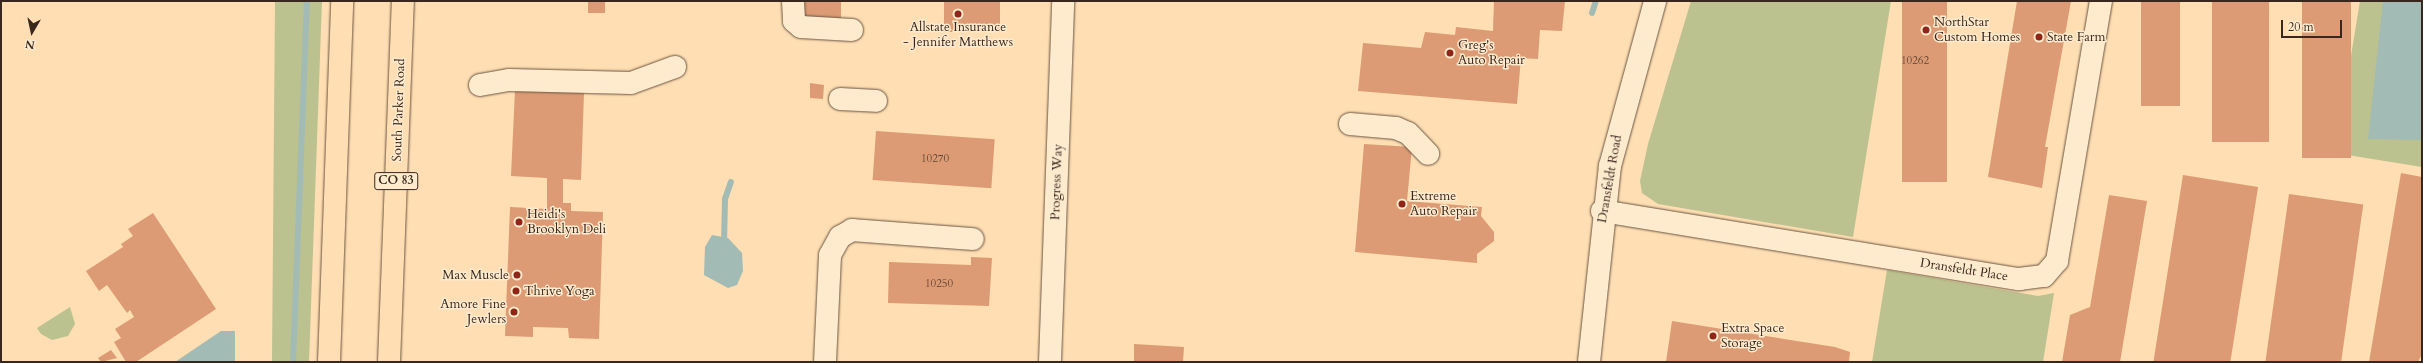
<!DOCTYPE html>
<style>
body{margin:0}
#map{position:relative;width:2423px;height:363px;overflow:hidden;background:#fedeb2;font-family:Cardo,serif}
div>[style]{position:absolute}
.green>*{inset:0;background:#bbc28f}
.water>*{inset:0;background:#a2bbb4}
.stream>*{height:6px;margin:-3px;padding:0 3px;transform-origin:3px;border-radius:3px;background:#a2bbb4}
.building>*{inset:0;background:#dc9b74;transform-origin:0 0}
.roads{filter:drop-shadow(0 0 1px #6a5543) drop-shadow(0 0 1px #6a5543)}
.minor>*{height:22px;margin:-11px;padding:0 11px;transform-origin:11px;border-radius:11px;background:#feeacd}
.highway>*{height:22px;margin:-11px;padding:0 11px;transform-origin:11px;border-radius:11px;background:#fedeb2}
.dots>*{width:11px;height:11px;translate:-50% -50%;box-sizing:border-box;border:2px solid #feeacd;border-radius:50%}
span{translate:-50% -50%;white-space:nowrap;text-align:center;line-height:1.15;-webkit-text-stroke:3px #feeacd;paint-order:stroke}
.number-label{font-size:11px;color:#624434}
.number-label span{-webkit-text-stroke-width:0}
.shield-label span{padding:1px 3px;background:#feeacd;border:1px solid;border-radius:3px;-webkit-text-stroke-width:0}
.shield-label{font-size:12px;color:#39271e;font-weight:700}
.poi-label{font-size:13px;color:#39271e}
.left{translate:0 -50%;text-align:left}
.right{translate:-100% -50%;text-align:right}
.street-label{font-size:13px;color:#39271e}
.frame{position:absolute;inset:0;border:2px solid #39271e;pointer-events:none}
.north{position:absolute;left:12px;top:12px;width:40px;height:40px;-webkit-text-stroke:3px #feeacd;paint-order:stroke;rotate:189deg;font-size:11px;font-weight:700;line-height:16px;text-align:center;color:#39271e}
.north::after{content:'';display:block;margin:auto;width:14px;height:18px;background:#39271e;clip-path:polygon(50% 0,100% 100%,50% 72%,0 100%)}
.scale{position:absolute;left:2281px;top:20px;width:61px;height:18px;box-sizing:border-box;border:2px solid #39271e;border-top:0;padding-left:5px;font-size:12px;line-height:14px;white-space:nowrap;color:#39271e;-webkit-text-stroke:3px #feeacd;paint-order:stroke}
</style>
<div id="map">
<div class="green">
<div style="clip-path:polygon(275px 1px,322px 1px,309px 362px,272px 362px)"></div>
<div style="clip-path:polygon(1691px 1px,1891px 1px,1853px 237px,1658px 204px,1642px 193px,1640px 181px,1648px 144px)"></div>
<div style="clip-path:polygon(2360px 1px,2422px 1px,2422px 167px,2335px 153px)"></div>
<div style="clip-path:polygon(1887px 270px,2038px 296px,2054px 293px,2043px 362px,1872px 362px)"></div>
<div style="clip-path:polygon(70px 307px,75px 324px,68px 336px,52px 340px,41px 334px,37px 328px)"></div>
</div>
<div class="water">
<div style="clip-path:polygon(2383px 1px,2422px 1px,2422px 140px,2368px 139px)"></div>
<div style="clip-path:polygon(712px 235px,728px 238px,742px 253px,743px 271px,737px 285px,728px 288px,704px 275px,705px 247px)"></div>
<div style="clip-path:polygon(221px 331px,235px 331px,235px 362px,175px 362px)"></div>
</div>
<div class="stream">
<div style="left:1592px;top:13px;width:13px;rotate:-72deg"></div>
<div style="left:724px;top:243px;width:44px;rotate:-88.7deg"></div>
<div style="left:725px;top:199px;width:18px;rotate:-71deg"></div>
<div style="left:293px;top:362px;width:361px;rotate:-87.8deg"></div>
</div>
<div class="building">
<div style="left:588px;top:1px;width:17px;height:12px"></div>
<div style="left:803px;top:1px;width:38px;height:17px"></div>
<div style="left:944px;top:1px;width:56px;height:31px"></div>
<div style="clip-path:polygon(1494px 1px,1565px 1px,1562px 31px,1540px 30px,1538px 59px,1521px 58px,1517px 104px,1358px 91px,1363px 43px,1421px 48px,1425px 32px,1455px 35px,1456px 27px,1493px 31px)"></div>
<div style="left:1902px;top:1px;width:45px;height:181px"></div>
<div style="clip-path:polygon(2017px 1px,2071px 1px,2045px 147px,2048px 147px,2042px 188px,1988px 177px)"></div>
<div style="left:2141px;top:1px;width:39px;height:105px"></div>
<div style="left:2212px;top:1px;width:57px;height:141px"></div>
<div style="left:2302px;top:1px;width:49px;height:157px"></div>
<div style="clip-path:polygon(810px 83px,824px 85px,823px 99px,810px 98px)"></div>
<div style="clip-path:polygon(515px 90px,584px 93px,581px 180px,563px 179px,563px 203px,571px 203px,571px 211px,603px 212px,599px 339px,569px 338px,568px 328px,533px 327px,533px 337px,505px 336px,510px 207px,547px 209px,547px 178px,511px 176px)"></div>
<div style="left:876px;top:131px;width:119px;height:49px;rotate:4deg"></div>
<div style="clip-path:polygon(1364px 144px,1412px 147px,1407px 201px,1482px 207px,1481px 216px,1494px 232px,1494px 241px,1477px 254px,1477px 263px,1355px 252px)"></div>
<div style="clip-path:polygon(2401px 173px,2422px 177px,2421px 356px,2418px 362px,2369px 362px)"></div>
<div style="left:2183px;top:175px;width:76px;height:190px;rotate:9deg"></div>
<div style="left:2289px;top:194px;width:75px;height:170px;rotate:8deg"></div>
<div style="clip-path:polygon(2109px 195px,2147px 201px,2120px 362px,2062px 362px,2070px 315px,2090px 307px)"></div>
<div style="clip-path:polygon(153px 213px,216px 309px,136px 362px,126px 362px,114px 342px,121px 338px,115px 329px,134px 317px,130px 310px,127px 313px,107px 285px,99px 291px,86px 271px,123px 247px,121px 244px,133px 236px,128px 229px)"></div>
<div style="clip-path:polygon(971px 257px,992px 258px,989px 306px,888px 303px,889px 262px,971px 265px)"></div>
<div style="clip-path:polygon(1672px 321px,1835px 347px,1850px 352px,1849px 362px,1666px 362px)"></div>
<div style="clip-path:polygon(1134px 344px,1184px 347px,1183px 362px,1134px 362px)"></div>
<div style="clip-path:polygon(111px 350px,117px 358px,101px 362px,98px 358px)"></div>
</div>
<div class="roads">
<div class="minor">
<div style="left:793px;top:1px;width:20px;rotate:87deg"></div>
<div style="left:794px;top:21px;width:9px;rotate:41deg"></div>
<div style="left:801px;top:27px;width:51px;rotate:3.4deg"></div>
<div style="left:480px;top:85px;width:29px;rotate:-10deg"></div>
<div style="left:509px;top:80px;width:122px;rotate:1.4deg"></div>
<div style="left:631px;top:83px;width:47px;rotate:-20deg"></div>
<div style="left:840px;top:99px;width:36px;rotate:3deg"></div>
<div style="left:1350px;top:124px;width:46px;rotate:5deg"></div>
<div style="left:1396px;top:128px;width:13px;rotate:23deg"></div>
<div style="left:1408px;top:133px;width:29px;rotate:46deg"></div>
<div style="left:1602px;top:211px;width:423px;rotate:9.3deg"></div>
<div style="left:2019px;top:279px;width:25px;rotate:-7deg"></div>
<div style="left:2044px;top:276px;width:20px;rotate:-49deg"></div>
<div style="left:2057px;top:261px;width:264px;rotate:-80.4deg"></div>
<div style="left:825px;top:362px;width:107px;rotate:-87.3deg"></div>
<div style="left:830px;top:255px;width:21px;rotate:-61deg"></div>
<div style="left:840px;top:237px;width:14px;rotate:-30deg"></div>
<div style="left:852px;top:230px;width:121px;rotate:4.3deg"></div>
<div style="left:1050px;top:362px;width:361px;rotate:-87.9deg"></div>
<div style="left:1589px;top:362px;width:197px;rotate:-83.9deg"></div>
<div style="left:1610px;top:166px;width:171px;rotate:-74.7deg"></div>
</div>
<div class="highway">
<div style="left:329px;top:362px;width:361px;rotate:-87.9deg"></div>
<div style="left:389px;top:362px;width:361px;rotate:-87.8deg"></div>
</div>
</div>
<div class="dots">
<div style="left:958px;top:14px;background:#8f2418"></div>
<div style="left:1926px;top:30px;background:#8f2418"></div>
<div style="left:2039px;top:37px;background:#8f2418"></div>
<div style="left:1450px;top:53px;background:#8f2418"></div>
<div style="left:1402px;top:204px;background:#8f2418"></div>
<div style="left:519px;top:222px;background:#8f2418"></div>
<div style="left:517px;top:275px;background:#8f2418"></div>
<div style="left:516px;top:291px;background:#8f2418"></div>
<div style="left:514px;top:312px;background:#8f2418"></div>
<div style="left:1713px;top:336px;background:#8f2418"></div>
</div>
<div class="number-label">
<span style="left:1915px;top:61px">10262</span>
<span style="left:935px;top:159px">10270</span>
<span style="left:939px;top:284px">10250</span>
</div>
<div class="shield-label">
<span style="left:396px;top:181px">CO 83</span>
</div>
<div class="poi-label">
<span class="left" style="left:1934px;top:30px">NorthStar<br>Custom Homes</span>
<span style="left:958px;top:35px">Allstate Insurance<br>- Jennifer Matthews</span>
<span class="left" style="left:2047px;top:37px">State Farm</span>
<span class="left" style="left:1458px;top:53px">Greg's<br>Auto Repair</span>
<span class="left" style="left:1410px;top:204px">Extreme<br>Auto Repair</span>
<span class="left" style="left:527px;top:222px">Heidi's<br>Brooklyn Deli</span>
<span class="right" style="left:509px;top:275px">Max Muscle</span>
<span class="left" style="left:524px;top:291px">Thrive Yoga</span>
<span class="right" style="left:506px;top:312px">Amore Fine<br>Jewlers</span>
<span class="left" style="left:1721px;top:336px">Extra Space<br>Storage</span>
</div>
<div class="street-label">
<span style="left:399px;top:110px;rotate:-88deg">South Parker Road</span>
<span style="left:1610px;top:179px;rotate:-80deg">Dransfeldt Road</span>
<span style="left:1057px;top:182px;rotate:-88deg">Progress Way</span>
<span style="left:1964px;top:270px;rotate:9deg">Dransfeldt Place</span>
</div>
<div class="frame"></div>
<div class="north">N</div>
<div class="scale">20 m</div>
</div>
